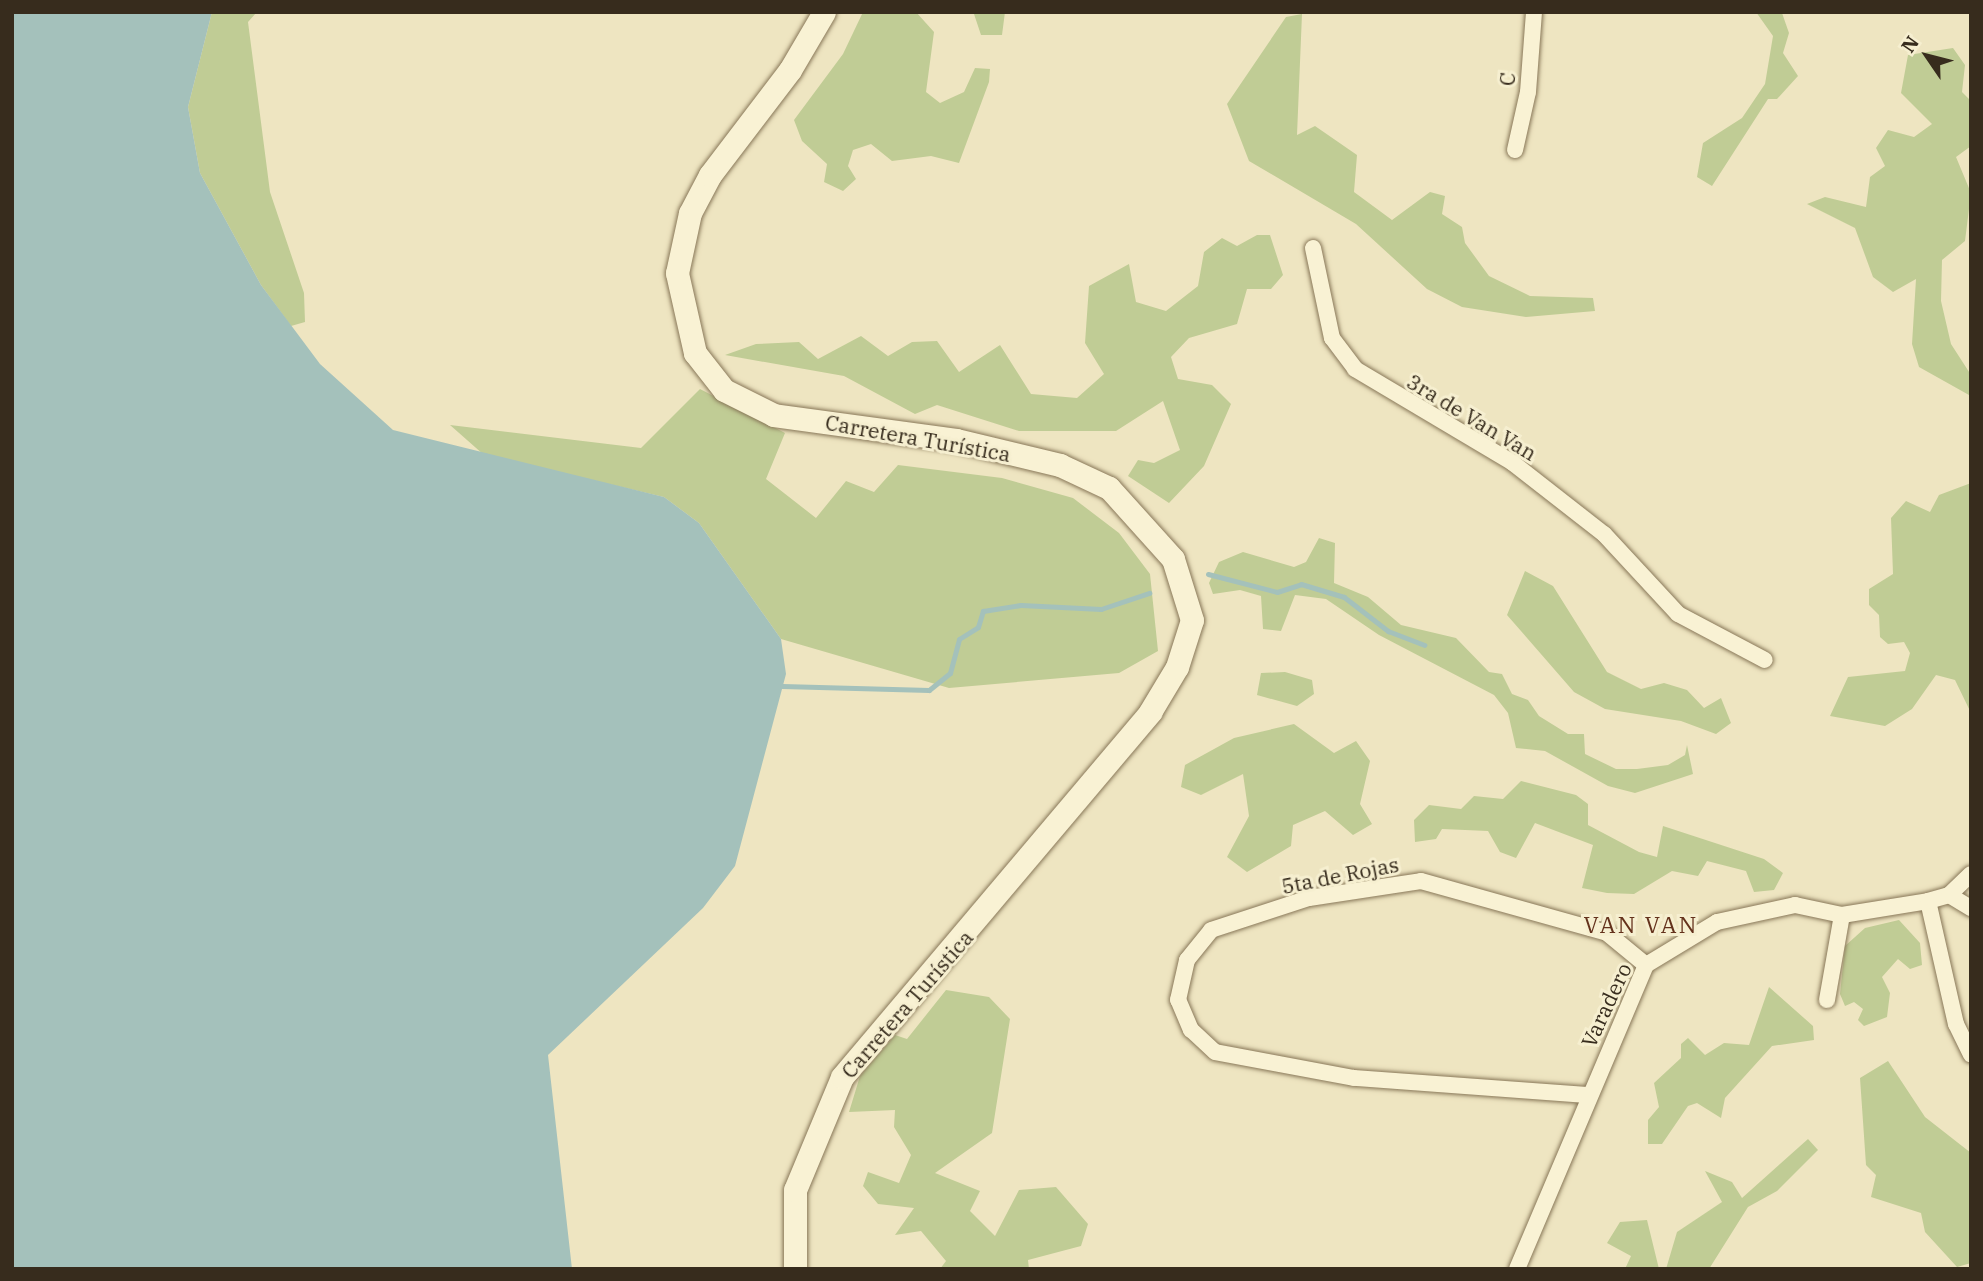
<!DOCTYPE html>
<meta charset="utf-8">
<style>
body{margin:0}
#map{position:relative;width:1983px;height:1281px;overflow:hidden;background:#eee5c1;font-family:"IBM Plex Serif",serif}
div>[style]{position:absolute}
.green>*{inset:0;background:#c0cc95}
.water>*{inset:0;background:#a4c1bb}
.stream>*{height:5px;margin:-2.5px;padding:0 2.5px;transform-origin:2.5px;border-radius:2.5px;background:#a4c1bb}
.roads{filter:drop-shadow(0 0 2px #887758) drop-shadow(0 0 2px #887758)}
.street>*{height:16px;margin:-8px;padding:0 8px;transform-origin:8px;border-radius:8px;background:#f9f2d4}
.secondary>*{height:23px;margin:-11.5px;padding:0 11.5px;transform-origin:11.5px;border-radius:11.5px;background:#f9f2d4}
span{translate:-50% -50%;white-space:nowrap;text-align:center;line-height:1.15;-webkit-text-stroke:6px #f6efd0;paint-order:stroke}
.street-label{font-size:21px;color:#372c1d}
.neighbourhood-label{font-size:23px;color:#64321c;letter-spacing:2px}
.frame{position:absolute;inset:0;border:14px solid #372c1d;pointer-events:none}
.north{position:absolute;left:1892px;top:21px;width:70px;height:70px;-webkit-text-stroke:5px #f6efd0;paint-order:stroke;rotate:305deg;font-size:19px;font-weight:700;line-height:28px;text-align:center;color:#372c1d}
.north::after{content:'';display:block;margin:auto;width:24px;height:32px;background:#372c1d;clip-path:polygon(50% 0,100% 100%,50% 72%,0 100%)}
</style>
<div id="map">
<div class="green">
<div style="clip-path:polygon(212px 12px,257px 12px,248px 22px,270px 192px,304px 293px,305px 322px,291px 326px,261px 285px,200px 173px,188px 107px)"></div>
<div style="clip-path:polygon(863px 12px,916px 12px,934px 32px,926px 92px,940px 103px,964px 92px,975px 68px,990px 69px,989px 82px,959px 163px,931px 156px,892px 161px,871px 144px,853px 150px,848px 166px,856px 179px,843px 191px,824px 182px,827px 164px,802px 141px,794px 120px,843px 54px)"></div>
<div style="clip-path:polygon(931px 12px,1005px 12px,1002px 35px,981px 35px,974px 14px)"></div>
<div style="clip-path:polygon(1756px 12px,1782px 13px,1789px 33px,1783px 53px,1798px 76px,1777px 99px,1768px 99px,1712px 186px,1697px 177px,1703px 143px,1742px 118px,1765px 84px,1773px 36px)"></div>
<div style="clip-path:polygon(1302px 14px,1297px 135px,1315px 126px,1357px 155px,1354px 192px,1392px 220px,1430px 192px,1445px 196px,1442px 214px,1462px 227px,1465px 243px,1489px 276px,1530px 296px,1593px 298px,1595px 311px,1526px 317px,1462px 307px,1427px 289px,1356px 224px,1249px 161px,1227px 104px,1286px 17px)"></div>
<div style="clip-path:polygon(1953px 48px,1965px 65px,1962px 92px,1971px 101px,1971px 146px,1956px 157px,1971px 193px,1965px 241px,1942px 260px,1941px 301px,1951px 344px,1971px 375px,1969px 395px,1919px 367px,1912px 344px,1916px 279px,1893px 292px,1873px 277px,1855px 228px,1807px 204px,1825px 197px,1866px 207px,1870px 177px,1885px 166px,1876px 148px,1888px 130px,1914px 137px,1932px 124px,1901px 93px,1908px 55px)"></div>
<div style="clip-path:polygon(1257px 235px,1270px 235px,1283px 275px,1271px 289px,1247px 289px,1237px 324px,1189px 338px,1171px 357px,1178px 379px,1212px 385px,1231px 404px,1204px 466px,1169px 503px,1128px 476px,1138px 460px,1154px 463px,1180px 450px,1163px 401px,1116px 431px,1019px 431px,937px 405px,915px 414px,844px 376px,725px 355px,756px 344px,799px 342px,818px 359px,861px 336px,888px 356px,912px 342px,937px 341px,959px 372px,1000px 345px,1031px 394px,1077px 398px,1104px 374px,1085px 343px,1089px 286px,1129px 264px,1136px 302px,1166px 311px,1198px 286px,1204px 252px,1222px 238px,1237px 246px)"></div>
<div style="clip-path:polygon(700px 389px,785px 433px,766px 479px,816px 518px,846px 481px,874px 492px,898px 465px,1002px 478px,1073px 498px,1119px 533px,1150px 574px,1158px 651px,1119px 673px,949px 688px,781px 639px,699px 523px,664px 497px,484px 455px,450px 425px,641px 448px)"></div>
<div style="clip-path:polygon(1971px 483px,1971px 713px,1955px 680px,1936px 675px,1912px 709px,1885px 726px,1830px 716px,1848px 677px,1905px 671px,1910px 653px,1904px 642px,1888px 644px,1880px 637px,1879px 615px,1869px 605px,1869px 589px,1893px 574px,1891px 518px,1906px 501px,1930px 512px,1939px 495px)"></div>
<div style="clip-path:polygon(1319px 538px,1335px 543px,1334px 583px,1368px 597px,1401px 625px,1456px 638px,1489px 672px,1502px 674px,1512px 694px,1528px 700px,1539px 716px,1568px 734px,1584px 734px,1585px 754px,1616px 769px,1637px 769px,1668px 765px,1685px 755px,1687px 745px,1693px 774px,1635px 793px,1608px 786px,1545px 751px,1516px 748px,1508px 713px,1494px 695px,1379px 635px,1326px 599px,1295px 595px,1281px 631px,1263px 629px,1261px 596px,1240px 590px,1213px 594px,1209px 583px,1219px 562px,1243px 552px,1294px 567px,1306px 562px)"></div>
<div style="clip-path:polygon(1525px 571px,1553px 586px,1607px 672px,1641px 689px,1664px 683px,1687px 690px,1704px 708px,1721px 698px,1731px 723px,1716px 734px,1681px 721px,1605px 709px,1574px 692px,1507px 615px)"></div>
<div style="clip-path:polygon(1285px 672px,1312px 680px,1314px 694px,1297px 706px,1257px 695px,1261px 673px)"></div>
<div style="clip-path:polygon(1294px 724px,1334px 753px,1356px 741px,1370px 761px,1360px 804px,1372px 824px,1353px 835px,1325px 811px,1293px 825px,1291px 846px,1247px 872px,1227px 857px,1249px 816px,1243px 774px,1201px 795px,1181px 787px,1185px 765px,1234px 738px)"></div>
<div style="clip-path:polygon(1521px 781px,1576px 795px,1588px 804px,1588px 825px,1639px 852px,1657px 857px,1663px 826px,1764px 859px,1783px 873px,1774px 890px,1754px 892px,1746px 871px,1707px 861px,1698px 876px,1672px 871px,1634px 894px,1607px 893px,1582px 888px,1593px 845px,1535px 823px,1516px 858px,1500px 852px,1488px 831px,1442px 829px,1436px 839px,1415px 842px,1414px 820px,1429px 805px,1461px 809px,1474px 796px,1503px 799px)"></div>
<div style="clip-path:polygon(1899px 920px,1920px 943px,1922px 965px,1910px 969px,1898px 959px,1882px 977px,1890px 993px,1887px 1017px,1864px 1026px,1858px 1020px,1863px 1009px,1854px 1002px,1845px 1006px,1840px 994px,1845px 946px,1865px 928px)"></div>
<div style="clip-path:polygon(1769px 987px,1813px 1026px,1814px 1040px,1772px 1046px,1725px 1098px,1721px 1118px,1697px 1103px,1688px 1106px,1662px 1144px,1648px 1144px,1648px 1120px,1659px 1107px,1654px 1083px,1681px 1058px,1681px 1044px,1688px 1038px,1705px 1055px,1724px 1043px,1749px 1045px)"></div>
<div style="clip-path:polygon(946px 990px,989px 997px,1010px 1019px,992px 1133px,935px 1173px,980px 1191px,970px 1211px,995px 1236px,1019px 1190px,1056px 1187px,1088px 1224px,1081px 1246px,1028px 1260px,1029px 1269px,940px 1269px,946px 1261px,921px 1231px,895px 1235px,914px 1208px,878px 1204px,863px 1186px,868px 1172px,899px 1183px,911px 1155px,894px 1127px,895px 1110px,849px 1112px,860px 1076px,895px 1035px,907px 1039px)"></div>
<div style="clip-path:polygon(1888px 1061px,1925px 1117px,1971px 1153px,1971px 1263px,1957px 1267px,1925px 1232px,1921px 1213px,1871px 1197px,1876px 1175px,1866px 1165px,1860px 1078px)"></div>
<div style="clip-path:polygon(1808px 1139px,1818px 1150px,1777px 1191px,1748px 1207px,1709px 1269px,1666px 1269px,1677px 1232px,1722px 1202px,1705px 1171px,1732px 1182px,1742px 1198px)"></div>
<div style="clip-path:polygon(1647px 1220px,1659px 1269px,1625px 1269px,1631px 1256px,1607px 1243px,1620px 1222px)"></div>
</div>
<div class="water">
<div style="clip-path:polygon(12px 12px,212px 12px,188px 107px,200px 173px,261px 285px,320px 364px,393px 430px,664px 497px,699px 523px,781px 639px,786px 674px,735px 866px,703px 908px,548px 1055px,572px 1269px,12px 1269px)"></div>
</div>
<div class="stream">
<div style="left:1208px;top:574px;width:71px;rotate:14.6deg"></div>
<div style="left:1277px;top:592px;width:25px;rotate:-18deg"></div>
<div style="left:1301px;top:584px;width:45px;rotate:16.8deg"></div>
<div style="left:1344px;top:597px;width:56px;rotate:37.7deg"></div>
<div style="left:1388px;top:631px;width:39px;rotate:21deg"></div>
<div style="left:782px;top:686px;width:147px;rotate:1.6deg"></div>
<div style="left:929px;top:690px;width:27px;rotate:-39deg"></div>
<div style="left:950px;top:673px;width:35px;rotate:-75deg"></div>
<div style="left:959px;top:639px;width:22px;rotate:-32deg"></div>
<div style="left:978px;top:627px;width:17px;rotate:-73deg"></div>
<div style="left:983px;top:611px;width:38px;rotate:-9deg"></div>
<div style="left:1021px;top:605px;width:80px;rotate:2.9deg"></div>
<div style="left:1101px;top:609px;width:51px;rotate:-18.4deg"></div>
</div>
<div class="roads">
<div class="street">
<div style="left:1515px;top:150px;width:59px;rotate:-77.4deg"></div>
<div style="left:1528px;top:92px;width:80px;rotate:-85.7deg"></div>
<div style="left:1313px;top:248px;width:92px;rotate:78.1deg"></div>
<div style="left:1332px;top:338px;width:39px;rotate:53deg"></div>
<div style="left:1355px;top:369px;width:184px;rotate:30.7deg"></div>
<div style="left:1513px;top:463px;width:115px;rotate:38deg"></div>
<div style="left:1604px;top:534px;width:109px;rotate:47.2deg"></div>
<div style="left:1678px;top:614px;width:98px;rotate:27.9deg"></div>
<div style="left:1949px;top:895px;width:26px;rotate:31deg"></div>
<div style="left:1928px;top:901px;width:126px;rotate:77.2deg"></div>
<div style="left:1956px;top:1024px;width:34px;rotate:64deg"></div>
<div style="left:1827px;top:1000px;width:86px;rotate:-80deg"></div>
<div style="left:1587px;top:1095px;width:234px;rotate:-175.8deg"></div>
<div style="left:1354px;top:1078px;width:141px;rotate:-169.4deg"></div>
<div style="left:1215px;top:1052px;width:33px;rotate:-137deg"></div>
<div style="left:1191px;top:1030px;width:33px;rotate:-113deg"></div>
<div style="left:1178px;top:1000px;width:41px;rotate:-77.3deg"></div>
<div style="left:1187px;top:960px;width:38px;rotate:-51deg"></div>
<div style="left:1211px;top:930px;width:103px;rotate:-18.1deg"></div>
<div style="left:1309px;top:898px;width:113px;rotate:-8.6deg"></div>
<div style="left:1421px;top:881px;width:193px;rotate:15.6deg"></div>
<div style="left:1607px;top:933px;width:50px;rotate:39.4deg"></div>
<div style="left:1517px;top:1269px;width:330px;rotate:-67deg"></div>
<div style="left:1646px;top:965px;width:83px;rotate:-31.2deg"></div>
<div style="left:1717px;top:922px;width:80px;rotate:-12.3deg"></div>
<div style="left:1795px;top:905px;width:48px;rotate:12deg"></div>
<div style="left:1842px;top:915px;width:87px;rotate:-9.2deg"></div>
<div style="left:1928px;top:901px;width:22px;rotate:-16deg"></div>
<div style="left:1949px;top:895px;width:30px;rotate:-44deg"></div>
</div>
<div class="secondary">
<div style="left:795px;top:1269px;width:79px;rotate:-90deg"></div>
<div style="left:795px;top:1190px;width:122px;rotate:-67.4deg"></div>
<div style="left:842px;top:1077px;width:478px;rotate:-49.8deg"></div>
<div style="left:1150px;top:712px;width:52px;rotate:-59deg"></div>
<div style="left:1177px;top:667px;width:49px;rotate:-72.3deg"></div>
<div style="left:1192px;top:620px;width:64px;rotate:-107.3deg"></div>
<div style="left:1173px;top:559px;width:96px;rotate:-132deg"></div>
<div style="left:1109px;top:488px;width:54px;rotate:-154.9deg"></div>
<div style="left:1060px;top:465px;width:107px;rotate:-166.5deg"></div>
<div style="left:956px;top:440px;width:184px;rotate:-172.2deg"></div>
<div style="left:774px;top:415px;width:56px;rotate:-153.4deg"></div>
<div style="left:724px;top:390px;width:47px;rotate:-128.1deg"></div>
<div style="left:695px;top:353px;width:82px;rotate:-102.7deg"></div>
<div style="left:677px;top:273px;width:61px;rotate:-77.8deg"></div>
<div style="left:690px;top:213px;width:43px;rotate:-62.2deg"></div>
<div style="left:710px;top:175px;width:132px;rotate:-52.7deg"></div>
<div style="left:790px;top:70px;width:67px;rotate:-59.6deg"></div>
</div>
</div>
<div class="street-label">
<span style="left:1507px;top:79px;rotate:-84deg">C</span>
<span style="left:1472px;top:417px;rotate:31deg">3ra de Van Van</span>
<span style="left:918px;top:438px;rotate:10deg">Carretera Turística</span>
<span style="left:1340px;top:875px;rotate:-11deg">5ta de Rojas</span>
<span style="left:907px;top:1004px;rotate:-49deg">Carretera Turística</span>
<span style="left:1606px;top:1005px;rotate:-65deg">Varadero</span>
</div>
<div class="neighbourhood-label">
<span style="left:1641px;top:924px">VAN VAN</span>
</div>
<div class="frame"></div>
<div class="north">N</div>
</div>
